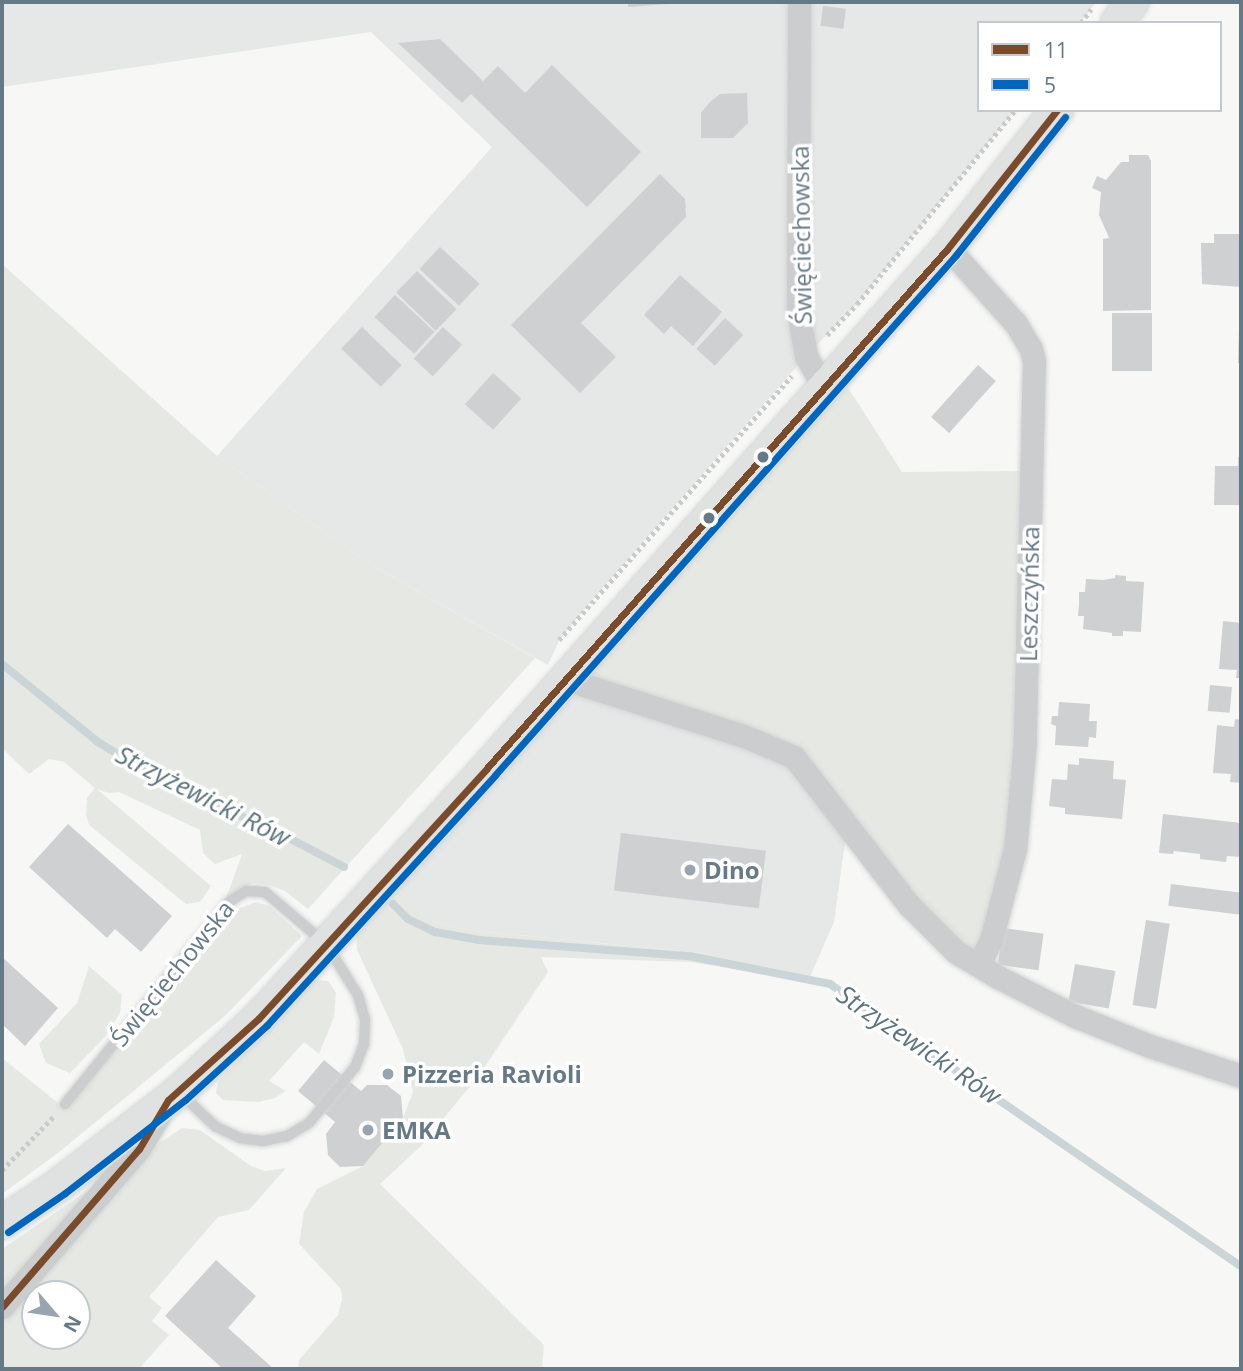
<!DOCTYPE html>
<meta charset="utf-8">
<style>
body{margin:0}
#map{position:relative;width:1243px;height:1371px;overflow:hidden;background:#f7f7f6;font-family:"Open Sans",sans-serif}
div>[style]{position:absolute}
.built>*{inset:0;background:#e6e7e7}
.green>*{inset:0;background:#e6e9e3}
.stream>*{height:8px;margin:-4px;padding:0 4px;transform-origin:4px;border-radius:4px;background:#cbd4d6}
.building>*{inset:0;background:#ced0d1;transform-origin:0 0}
.path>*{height:4.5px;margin-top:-2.25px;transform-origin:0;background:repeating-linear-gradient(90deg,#c9cacb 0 3.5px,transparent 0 7px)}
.roads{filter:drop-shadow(0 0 2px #d4d5d5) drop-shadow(0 0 2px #d4d5d5)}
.lane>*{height:10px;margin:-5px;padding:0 5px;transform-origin:5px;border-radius:5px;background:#cccdce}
.street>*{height:23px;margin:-11.5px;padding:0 11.5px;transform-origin:11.5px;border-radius:11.5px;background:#cccdce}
.secondary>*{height:32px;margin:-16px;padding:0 16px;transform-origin:16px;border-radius:16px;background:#e0e1e1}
.bus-1>*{height:7px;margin:-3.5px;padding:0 3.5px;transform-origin:3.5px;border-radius:3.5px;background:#7a4b2a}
.bus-2>*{height:7px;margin:-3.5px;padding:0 3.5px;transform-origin:3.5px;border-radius:3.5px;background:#0065bd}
.dots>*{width:19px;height:19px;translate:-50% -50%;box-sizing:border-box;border:4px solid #fff;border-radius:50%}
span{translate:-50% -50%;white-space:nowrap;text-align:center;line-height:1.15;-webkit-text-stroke:7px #fff;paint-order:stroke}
.street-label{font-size:24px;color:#667987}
.poi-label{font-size:24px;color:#667987;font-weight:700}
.left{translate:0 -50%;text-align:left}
.water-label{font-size:26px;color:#5d747c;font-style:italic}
.frame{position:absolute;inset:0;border:4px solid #667987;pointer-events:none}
.legend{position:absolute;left:977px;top:21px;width:245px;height:91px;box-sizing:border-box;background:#fff;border:2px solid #c2c9cf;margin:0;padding:9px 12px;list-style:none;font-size:21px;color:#667987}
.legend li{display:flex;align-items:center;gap:14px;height:35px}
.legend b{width:35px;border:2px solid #c2c9cf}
.north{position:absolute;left:21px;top:1280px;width:70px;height:70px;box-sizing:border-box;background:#fff;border:2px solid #c2c9cf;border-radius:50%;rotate:119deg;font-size:19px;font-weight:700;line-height:28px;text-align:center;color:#667987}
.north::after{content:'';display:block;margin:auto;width:24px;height:32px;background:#99a5ae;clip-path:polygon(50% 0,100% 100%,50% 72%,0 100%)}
</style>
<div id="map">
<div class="built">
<div style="clip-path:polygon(2px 2px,1096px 2px,1081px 23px,979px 23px,979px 110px,1015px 110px,857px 304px,806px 356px,588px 605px,559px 641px,548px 665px,372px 565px,217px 456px,492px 147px,371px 32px,2px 87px)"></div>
<div style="clip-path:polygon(565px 679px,776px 748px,850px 832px,845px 842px,834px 922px,809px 979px,703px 953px,467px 930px,428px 920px,387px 878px)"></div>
</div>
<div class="green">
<div style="clip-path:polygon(2px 264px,217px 456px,372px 565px,535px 658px,308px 909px,285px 891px,266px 884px,253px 883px,226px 899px,242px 854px,215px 864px,203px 853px,200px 830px,119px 792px,109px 793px,97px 789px,211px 886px,200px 902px,186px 904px,89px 825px,86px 815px,87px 798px,95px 788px,64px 762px,49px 759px,29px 774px,2px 748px)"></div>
<div style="clip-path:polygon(847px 386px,902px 472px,1032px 471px,1015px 849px,978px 965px,956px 952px,794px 757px,579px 685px)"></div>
<div style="clip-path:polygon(387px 878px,428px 920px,467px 930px,703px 953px,808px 975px,830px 984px,690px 962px,541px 957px,548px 972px,480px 1074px,421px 1146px,380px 1184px,544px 1345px,542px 1369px,298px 1369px,299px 1360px,338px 1315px,342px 1300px,341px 1289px,299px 1244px,304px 1212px,317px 1189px,363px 1166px,403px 1118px,413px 1092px,403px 1049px,357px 950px,356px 927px)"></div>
<div style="clip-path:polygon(256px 902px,269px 906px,302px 936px,226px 1015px,58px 1153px,2px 1194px,2px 1058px,63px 1107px,192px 954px,240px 908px)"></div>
<div style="clip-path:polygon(89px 966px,122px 995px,120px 1013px,105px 1037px,70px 1073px,46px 1063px,39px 1044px,77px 1003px)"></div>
<div style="clip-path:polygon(315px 980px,328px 981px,336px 993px,334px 1017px,319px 1054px,304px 1042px,269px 1081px,286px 1091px,275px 1098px,258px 1102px,223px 1100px,216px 1093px,218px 1082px)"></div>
<div style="clip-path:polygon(evenodd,182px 1128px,200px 1130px,251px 1166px,265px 1171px,286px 1168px,249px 1210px,218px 1217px,149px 1297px,162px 1308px,152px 1321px,169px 1335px,139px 1369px,2px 1369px,2px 1320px,159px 1143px,182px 1128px,35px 1294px,77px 1294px,77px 1336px,35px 1336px,35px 1294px)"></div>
<div style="clip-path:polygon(103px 1180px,2px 1296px,2px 1249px)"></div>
</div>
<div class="stream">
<div style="left:2px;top:664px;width:124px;rotate:39.1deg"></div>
<div style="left:98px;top:742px;width:70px;rotate:31.7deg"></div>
<div style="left:158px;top:779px;width:135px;rotate:24.1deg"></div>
<div style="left:281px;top:834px;width:71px;rotate:27.6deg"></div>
<div style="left:393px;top:904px;width:21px;rotate:45deg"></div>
<div style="left:408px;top:919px;width:30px;rotate:26deg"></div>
<div style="left:435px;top:932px;width:45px;rotate:10.3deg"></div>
<div style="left:479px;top:940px;width:211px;rotate:4.4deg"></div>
<div style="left:689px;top:956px;width:144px;rotate:11.2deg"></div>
<div style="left:830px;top:984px;width:498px;rotate:34.5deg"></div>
</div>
<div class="building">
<div style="clip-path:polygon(628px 2px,668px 2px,668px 4px,628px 7px)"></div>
<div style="left:823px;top:6px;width:23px;height:20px;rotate:7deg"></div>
<div style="clip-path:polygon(440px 39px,483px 81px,498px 66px,525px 93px,552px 65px,641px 152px,587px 207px,471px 94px,462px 103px,398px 43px)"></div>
<div style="clip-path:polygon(747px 93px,748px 123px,733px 138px,701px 138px,701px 113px,710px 102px,720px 94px)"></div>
<div style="clip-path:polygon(1129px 155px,1148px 155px,1151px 161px,1151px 310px,1103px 311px,1103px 239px,1109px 238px,1099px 215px,1101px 192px,1092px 188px,1097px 176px,1106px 180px,1121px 162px,1129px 162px)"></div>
<div style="clip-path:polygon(660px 174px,685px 199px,686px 217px,581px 323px,616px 357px,580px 393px,511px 325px)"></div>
<div style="clip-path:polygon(1214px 234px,1241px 234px,1241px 287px,1202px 284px,1201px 243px,1214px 243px)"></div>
<div style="left:440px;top:247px;width:54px;height:30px;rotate:43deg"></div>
<div style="left:417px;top:271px;width:55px;height:30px;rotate:44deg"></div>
<div style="clip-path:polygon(680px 275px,722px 312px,693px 346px,671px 326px,664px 334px,644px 315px)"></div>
<div style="left:395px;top:295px;width:54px;height:30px;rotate:43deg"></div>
<div style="left:1112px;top:313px;width:40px;height:58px"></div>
<div style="left:725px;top:318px;width:25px;height:42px;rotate:43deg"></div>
<div style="left:362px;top:327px;width:55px;height:30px;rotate:44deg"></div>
<div style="left:443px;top:327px;width:26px;height:43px;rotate:43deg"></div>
<div style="clip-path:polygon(1239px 327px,1241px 327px,1241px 363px,1238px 363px)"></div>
<div style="left:978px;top:365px;width:24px;height:70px;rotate:42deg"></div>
<div style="left:493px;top:373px;width:38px;height:42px;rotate:42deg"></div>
<div style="clip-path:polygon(1238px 457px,1241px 457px,1241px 505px,1214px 505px,1215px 466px,1238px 466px)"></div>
<div style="clip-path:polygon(1115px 575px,1126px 576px,1126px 581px,1144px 582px,1141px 632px,1123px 631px,1123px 636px,1112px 636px,1112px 633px,1083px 629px,1084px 616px,1078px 616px,1079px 604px,1079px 592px,1085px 592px,1086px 579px,1103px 580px,1115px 578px)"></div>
<div style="clip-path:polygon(1223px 621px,1241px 623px,1241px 678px,1236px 678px,1237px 670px,1219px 669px)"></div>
<div style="left:1210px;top:685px;width:22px;height:26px;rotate:5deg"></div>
<div style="clip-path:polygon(1059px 702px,1090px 704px,1089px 721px,1097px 721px,1096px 738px,1089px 737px,1088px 747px,1055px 745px,1056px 726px,1051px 724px,1052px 716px,1058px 716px)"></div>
<div style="clip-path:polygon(1235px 719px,1241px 720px,1241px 783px,1230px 782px,1231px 774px,1213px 773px,1217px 725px,1234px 727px)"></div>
<div style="clip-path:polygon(1079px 758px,1114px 761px,1113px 779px,1126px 780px,1122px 819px,1065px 814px,1065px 808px,1049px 806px,1052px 779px,1067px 780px,1068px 764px,1079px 765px)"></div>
<div style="clip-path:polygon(1163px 814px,1241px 823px,1241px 857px,1227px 856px,1226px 862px,1200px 859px,1200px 854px,1174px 851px,1173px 854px,1159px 853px)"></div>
<div style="clip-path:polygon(68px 824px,172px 916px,141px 952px,115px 929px,107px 938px,29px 867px)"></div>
<div style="left:621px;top:833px;width:146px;height:58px;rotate:7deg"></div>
<div style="left:1171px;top:884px;width:71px;height:22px;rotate:7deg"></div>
<div style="left:1146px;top:920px;width:24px;height:86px;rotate:9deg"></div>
<div style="left:1003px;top:928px;width:41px;height:37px;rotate:8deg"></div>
<div style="clip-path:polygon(2px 957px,58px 1008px,25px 1046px,2px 1024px)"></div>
<div style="left:1075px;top:964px;width:41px;height:38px;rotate:10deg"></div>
<div style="clip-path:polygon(324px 1060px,361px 1091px,367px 1085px,387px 1085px,401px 1096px,403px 1118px,363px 1166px,340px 1167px,328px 1155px,326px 1134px,335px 1122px,298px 1091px)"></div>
<div style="clip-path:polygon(216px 1260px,256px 1296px,228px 1328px,274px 1369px,223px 1369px,165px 1316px)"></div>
</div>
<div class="path">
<div style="left:1081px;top:23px;width:17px;rotate:-54deg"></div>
<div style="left:827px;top:335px;width:43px;rotate:-45.9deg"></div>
<div style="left:857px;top:304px;width:250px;rotate:-50.8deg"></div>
<div style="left:559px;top:640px;width:352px;rotate:-48.6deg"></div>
<div style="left:2px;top:1170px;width:76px;rotate:-46.1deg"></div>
</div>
<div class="roads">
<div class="lane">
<div style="left:65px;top:1104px;width:260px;rotate:-50.9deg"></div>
<div style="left:229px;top:902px;width:20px;rotate:-33deg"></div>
<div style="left:246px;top:891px;width:19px;rotate:3deg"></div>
<div style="left:265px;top:892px;width:80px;rotate:40.4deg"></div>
<div style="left:326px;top:944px;width:60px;rotate:57.9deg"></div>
<div style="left:358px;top:995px;width:25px;rotate:74deg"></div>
<div style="left:365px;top:1019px;width:25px;rotate:92deg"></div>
<div style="left:364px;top:1044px;width:25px;rotate:111deg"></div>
<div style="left:355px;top:1067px;width:72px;rotate:129.4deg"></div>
<div style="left:309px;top:1123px;width:26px;rotate:149deg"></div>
<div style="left:287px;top:1136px;width:25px;rotate:168deg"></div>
<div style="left:263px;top:1141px;width:23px;rotate:-173deg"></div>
<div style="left:240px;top:1138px;width:26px;rotate:-155deg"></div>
<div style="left:216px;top:1127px;width:48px;rotate:-136.7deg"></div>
</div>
<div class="street">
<div style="left:799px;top:2px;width:309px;rotate:90.2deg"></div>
<div style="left:798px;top:311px;width:46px;rotate:79.9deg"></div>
<div style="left:806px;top:356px;width:37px;rotate:61deg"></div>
<div style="left:948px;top:248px;width:102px;rotate:48.2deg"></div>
<div style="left:1016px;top:324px;width:29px;rotate:59deg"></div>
<div style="left:1031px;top:349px;width:12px;rotate:76deg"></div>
<div style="left:1034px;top:361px;width:381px;rotate:91.4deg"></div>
<div style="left:1025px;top:742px;width:107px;rotate:95.3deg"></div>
<div style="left:1015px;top:849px;width:94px;rotate:104.8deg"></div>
<div style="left:991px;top:940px;width:28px;rotate:117deg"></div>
<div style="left:565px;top:679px;width:188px;rotate:17.7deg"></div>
<div style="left:744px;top:736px;width:54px;rotate:22.8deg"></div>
<div style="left:794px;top:757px;width:187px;rotate:52.2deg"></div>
<div style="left:909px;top:905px;width:66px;rotate:45deg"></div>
<div style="left:956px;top:952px;width:49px;rotate:30.8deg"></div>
<div style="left:998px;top:977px;width:86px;rotate:26.9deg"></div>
<div style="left:1075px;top:1016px;width:81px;rotate:21.8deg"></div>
<div style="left:1150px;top:1046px;width:96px;rotate:18.2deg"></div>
<div style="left:2px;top:1307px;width:209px;rotate:-49.1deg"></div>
<div style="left:139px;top:1149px;width:43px;rotate:-59.3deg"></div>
</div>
<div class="secondary">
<div style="left:1117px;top:23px;width:26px;rotate:-54deg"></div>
<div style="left:2px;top:1223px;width:69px;rotate:-33.7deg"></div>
<div style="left:59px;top:1185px;width:152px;rotate:-37.8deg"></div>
<div style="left:179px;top:1092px;width:109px;rotate:-42.8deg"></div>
<div style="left:259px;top:1018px;width:338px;rotate:-47.6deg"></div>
<div style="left:487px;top:768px;width:695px;rotate:-48.44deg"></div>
<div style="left:948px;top:248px;width:176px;rotate:-51.7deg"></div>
</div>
</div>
<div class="bus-1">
<div style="left:2px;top:1307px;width:209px;rotate:-49.1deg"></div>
<div style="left:139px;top:1149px;width:57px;rotate:-59.4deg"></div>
<div style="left:168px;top:1100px;width:122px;rotate:-42deg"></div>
<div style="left:259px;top:1018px;width:338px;rotate:-47.6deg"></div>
<div style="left:487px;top:768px;width:695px;rotate:-48.44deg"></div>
<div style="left:948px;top:248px;width:176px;rotate:-51.7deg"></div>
</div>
<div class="bus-2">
<div style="left:8px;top:1232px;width:69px;rotate:-34.4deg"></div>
<div style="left:65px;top:1193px;width:152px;rotate:-37.8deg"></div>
<div style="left:185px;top:1100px;width:111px;rotate:-42.4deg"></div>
<div style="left:267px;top:1025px;width:338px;rotate:-47.6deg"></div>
<div style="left:495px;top:775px;width:695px;rotate:-48.44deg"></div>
<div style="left:956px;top:255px;width:176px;rotate:-51.7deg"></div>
</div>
<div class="dots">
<div style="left:763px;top:457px;background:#667987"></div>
<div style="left:709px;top:518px;background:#667987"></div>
<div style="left:690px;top:870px;background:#99a5ae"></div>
<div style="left:388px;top:1074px;background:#99a5ae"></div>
<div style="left:368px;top:1130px;background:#99a5ae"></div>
</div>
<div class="street-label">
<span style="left:801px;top:235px;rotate:-91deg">Święciechowska</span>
<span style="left:1029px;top:594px;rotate:-89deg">Leszczyńska</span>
<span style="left:172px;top:973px;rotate:-51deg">Święciechowska</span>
</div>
<div class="poi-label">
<span class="left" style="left:704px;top:870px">Dino</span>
<span class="left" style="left:402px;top:1074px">Pizzeria Ravioli</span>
<span class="left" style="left:382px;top:1130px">EMKA</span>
</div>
<div class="water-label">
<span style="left:203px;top:796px;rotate:27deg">Strzyżewicki Rów</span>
<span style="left:919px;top:1045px;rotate:34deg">Strzyżewicki Rów</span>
</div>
<div class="frame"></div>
<ul class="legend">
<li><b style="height:9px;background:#7a4b2a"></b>11</li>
<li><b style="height:9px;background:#0065bd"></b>5</li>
</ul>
<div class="north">N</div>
</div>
